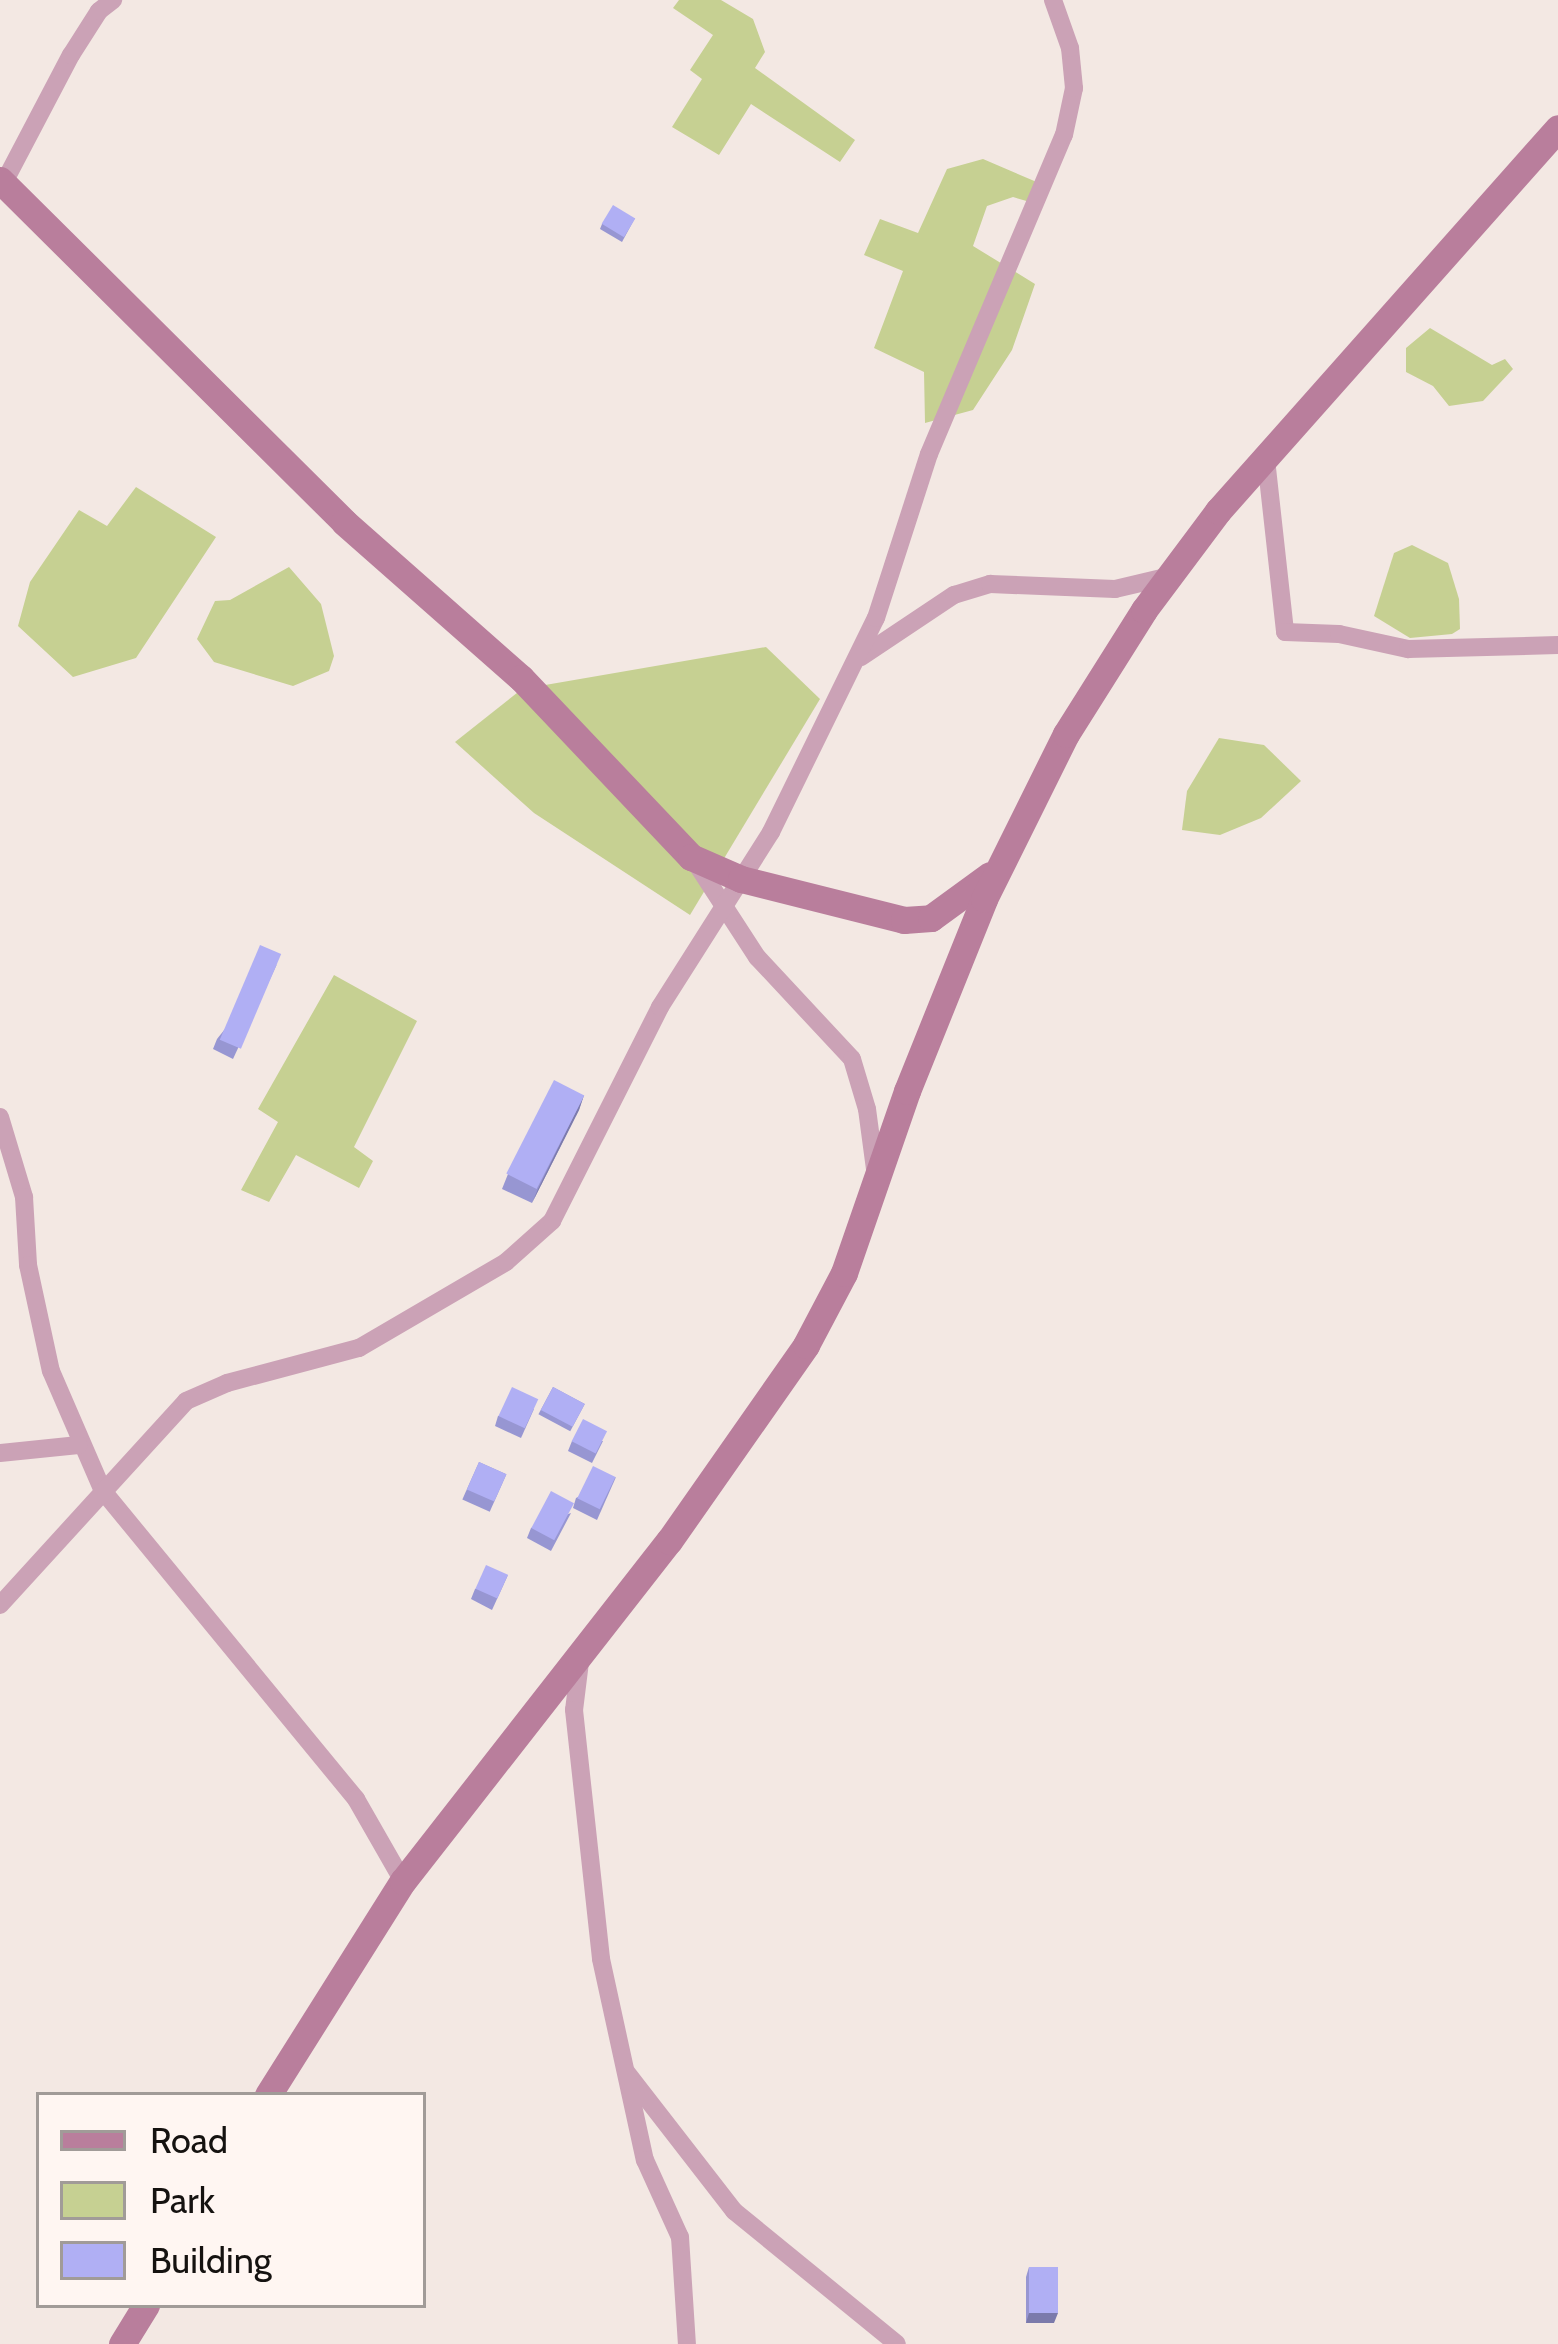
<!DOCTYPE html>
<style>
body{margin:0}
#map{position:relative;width:1558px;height:2344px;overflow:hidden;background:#f3e8e3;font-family:Cabin,sans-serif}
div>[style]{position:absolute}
.green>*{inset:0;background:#c6d092}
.street>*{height:18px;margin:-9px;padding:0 9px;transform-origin:9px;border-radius:9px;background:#cba2b6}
.secondary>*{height:27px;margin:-13.5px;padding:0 13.5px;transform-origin:13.5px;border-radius:13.5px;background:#b97e9c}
.wall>*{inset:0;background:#9796d2;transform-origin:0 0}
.shaded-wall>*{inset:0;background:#7b7aab}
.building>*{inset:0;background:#b0aff4;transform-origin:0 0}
span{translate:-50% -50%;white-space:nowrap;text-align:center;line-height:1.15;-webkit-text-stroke:9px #fff6f2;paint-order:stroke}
.legend{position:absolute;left:36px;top:2092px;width:390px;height:216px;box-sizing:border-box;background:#fff6f2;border:3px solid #a19b98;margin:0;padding:15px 21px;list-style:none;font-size:36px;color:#151210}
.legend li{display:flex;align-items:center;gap:24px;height:60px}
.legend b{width:60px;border:3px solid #a19b98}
</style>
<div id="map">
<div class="green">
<div style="clip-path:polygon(679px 0,721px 0,753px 19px,765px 52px,755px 68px,855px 140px,840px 162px,751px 104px,719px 155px,672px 127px,702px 79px,690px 70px,713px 35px,673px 8px)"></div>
<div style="clip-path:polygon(983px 159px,1039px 183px,1030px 202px,1013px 197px,987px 206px,973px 246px,1035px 284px,1012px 350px,973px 410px,925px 423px,924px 372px,874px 348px,903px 271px,864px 255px,880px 219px,918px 233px,947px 169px)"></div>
<div style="clip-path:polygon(1430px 328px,1492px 365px,1505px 359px,1513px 369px,1483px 401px,1449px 406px,1433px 386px,1406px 372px,1406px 348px)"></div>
<div style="clip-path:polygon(136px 487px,216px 537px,136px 658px,73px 677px,18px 626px,30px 582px,79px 510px,107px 526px)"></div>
<div style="clip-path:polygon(1412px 545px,1448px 563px,1459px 599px,1460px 629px,1452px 634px,1410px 638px,1374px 616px,1394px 553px)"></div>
<div style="clip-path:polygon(289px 567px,321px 604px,334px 656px,329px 671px,293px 686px,214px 662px,197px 639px,215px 601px,230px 600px)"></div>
<div style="clip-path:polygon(766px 647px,820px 699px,690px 915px,534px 813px,455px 742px,522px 689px)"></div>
<div style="clip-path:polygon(1219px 738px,1264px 745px,1301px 781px,1261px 818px,1220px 835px,1182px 830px,1187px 791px)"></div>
<div style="clip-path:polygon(334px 975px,417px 1021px,354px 1147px,373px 1161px,359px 1188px,296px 1155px,269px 1202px,241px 1190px,278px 1122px,258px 1109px)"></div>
</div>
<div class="street">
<div style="left:0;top:190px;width:153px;rotate:-62.3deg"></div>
<div style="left:71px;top:55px;width:52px;rotate:-57.5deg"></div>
<div style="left:99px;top:11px;width:18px;rotate:-38deg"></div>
<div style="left:1266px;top:459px;width:174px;rotate:83.7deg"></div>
<div style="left:1285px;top:632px;width:54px;rotate:2.1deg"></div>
<div style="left:1339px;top:634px;width:71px;rotate:12.3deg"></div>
<div style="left:1408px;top:649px;width:150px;rotate:-1.5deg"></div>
<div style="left:861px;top:657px;width:112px;rotate:-33.7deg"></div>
<div style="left:954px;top:595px;width:38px;rotate:-17deg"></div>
<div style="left:990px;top:584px;width:125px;rotate:2.3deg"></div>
<div style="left:1115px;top:589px;width:52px;rotate:-13.2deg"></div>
<div style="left:694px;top:860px;width:116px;rotate:57deg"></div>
<div style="left:757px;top:957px;width:139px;rotate:47deg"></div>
<div style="left:852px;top:1059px;width:52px;rotate:73.3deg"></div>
<div style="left:867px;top:1109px;width:61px;rotate:82.4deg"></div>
<div style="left:0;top:1117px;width:84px;rotate:73.3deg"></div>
<div style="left:24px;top:1197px;width:68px;rotate:86.6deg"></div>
<div style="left:28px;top:1265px;width:108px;rotate:77.8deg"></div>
<div style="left:51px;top:1371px;width:131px;rotate:66.6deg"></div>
<div style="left:103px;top:1491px;width:399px;rotate:50.6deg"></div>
<div style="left:356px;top:1799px;width:95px;rotate:60.2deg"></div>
<div style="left:0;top:1453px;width:79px;rotate:-5.8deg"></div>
<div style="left:0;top:1605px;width:276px;rotate:-47.6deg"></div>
<div style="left:186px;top:1401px;width:45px;rotate:-23.7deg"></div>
<div style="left:227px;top:1383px;width:137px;rotate:-14.9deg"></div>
<div style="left:359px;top:1348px;width:170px;rotate:-30.3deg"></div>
<div style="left:506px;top:1262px;width:62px;rotate:-41.7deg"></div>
<div style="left:552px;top:1221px;width:240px;rotate:-63.2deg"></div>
<div style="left:660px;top:1007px;width:207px;rotate:-57.6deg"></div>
<div style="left:771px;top:832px;width:238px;rotate:-63.9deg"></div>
<div style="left:876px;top:618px;width:172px;rotate:-72.1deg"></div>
<div style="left:929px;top:454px;width:346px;rotate:-67.1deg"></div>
<div style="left:1064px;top:135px;width:48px;rotate:-78deg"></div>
<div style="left:1074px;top:88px;width:40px;rotate:-95.7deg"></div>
<div style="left:1070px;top:48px;width:51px;rotate:-109.5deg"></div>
<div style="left:581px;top:1654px;width:56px;rotate:97.1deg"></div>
<div style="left:574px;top:1710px;width:250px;rotate:83.8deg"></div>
<div style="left:601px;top:1959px;width:206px;rotate:77.7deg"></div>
<div style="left:645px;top:2160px;width:85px;rotate:65.6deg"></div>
<div style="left:680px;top:2237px;width:107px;rotate:86.3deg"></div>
<div style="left:627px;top:2073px;width:175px;rotate:52.2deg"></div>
<div style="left:734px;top:2211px;width:210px;rotate:39.2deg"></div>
</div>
<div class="secondary">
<div style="left:0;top:180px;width:485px;rotate:44.8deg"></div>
<div style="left:344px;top:522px;width:236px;rotate:41.4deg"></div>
<div style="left:521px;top:678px;width:247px;rotate:46.5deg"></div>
<div style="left:691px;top:857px;width:55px;rotate:23.7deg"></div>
<div style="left:741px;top:879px;width:168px;rotate:14.1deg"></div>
<div style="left:904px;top:920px;width:27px;rotate:-4deg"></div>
<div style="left:931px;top:918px;width:73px;rotate:-36.1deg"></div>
<div style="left:268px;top:2095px;width:253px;rotate:-57.8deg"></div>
<div style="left:403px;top:1881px;width:432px;rotate:-52deg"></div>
<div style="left:669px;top:1541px;width:239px;rotate:-55deg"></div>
<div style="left:806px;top:1345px;width:81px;rotate:-62.2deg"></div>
<div style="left:844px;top:1273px;width:193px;rotate:-70.9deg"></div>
<div style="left:907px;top:1091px;width:207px;rotate:-68.1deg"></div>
<div style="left:984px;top:899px;width:184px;rotate:-63.6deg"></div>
<div style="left:1066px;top:734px;width:146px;rotate:-57.8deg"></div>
<div style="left:1144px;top:610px;width:124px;rotate:-53.2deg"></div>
<div style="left:1218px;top:511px;width:512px;rotate:-48.4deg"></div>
<div style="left:122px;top:2344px;width:46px;rotate:-58.4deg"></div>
</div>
<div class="wall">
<div style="clip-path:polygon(635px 218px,622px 242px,600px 229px,602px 224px)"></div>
<div style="clip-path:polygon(277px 964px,233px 1059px,213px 1049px,217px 1039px)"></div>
<div style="clip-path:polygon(584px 1095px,579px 1110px,532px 1203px,502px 1189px,508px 1174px)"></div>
<div style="left:553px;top:1387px;width:36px;height:31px;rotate:28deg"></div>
<div style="clip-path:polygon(534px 1409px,521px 1438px,495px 1426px,498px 1416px)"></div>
<div style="clip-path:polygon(572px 1441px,603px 1441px,592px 1463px,568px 1451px)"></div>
<div style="left:479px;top:1462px;width:30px;height:41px;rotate:24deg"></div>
<div style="clip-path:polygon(616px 1477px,597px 1520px,573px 1508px,576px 1498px)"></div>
<div style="clip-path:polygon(571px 1513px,551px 1551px,527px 1538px,531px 1528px)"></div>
<div style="clip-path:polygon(508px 1575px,492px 1610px,471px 1599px,475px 1589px)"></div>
<div style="clip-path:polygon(1029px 2267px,1054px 2323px,1026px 2323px,1026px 2277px)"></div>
</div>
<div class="shaded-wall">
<div style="clip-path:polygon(584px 1095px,579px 1110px,532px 1203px,538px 1189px)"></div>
<div style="clip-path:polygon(1029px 2313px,1058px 2313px,1054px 2323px,1026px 2323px)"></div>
</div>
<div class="building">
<div style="left:613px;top:205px;width:26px;height:22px;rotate:31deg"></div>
<div style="left:260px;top:945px;width:23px;height:103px;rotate:23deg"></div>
<div style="left:554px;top:1080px;width:34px;height:105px;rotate:27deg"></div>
<div style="left:512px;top:1387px;width:29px;height:32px;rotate:25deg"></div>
<div style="left:553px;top:1387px;width:36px;height:26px;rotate:28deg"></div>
<div style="left:583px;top:1419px;width:27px;height:25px;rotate:27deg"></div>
<div style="left:479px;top:1462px;width:30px;height:30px;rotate:24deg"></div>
<div style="left:593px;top:1466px;width:25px;height:36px;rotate:26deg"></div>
<div style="left:551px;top:1491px;width:26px;height:42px;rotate:28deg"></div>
<div style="left:486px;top:1565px;width:24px;height:26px;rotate:24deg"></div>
<div style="left:1029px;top:2267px;width:29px;height:46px"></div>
</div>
<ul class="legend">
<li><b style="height:15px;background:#b97e9c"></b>Road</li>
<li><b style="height:33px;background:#c6d092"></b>Park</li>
<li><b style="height:33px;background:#b0aff4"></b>Building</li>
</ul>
</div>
